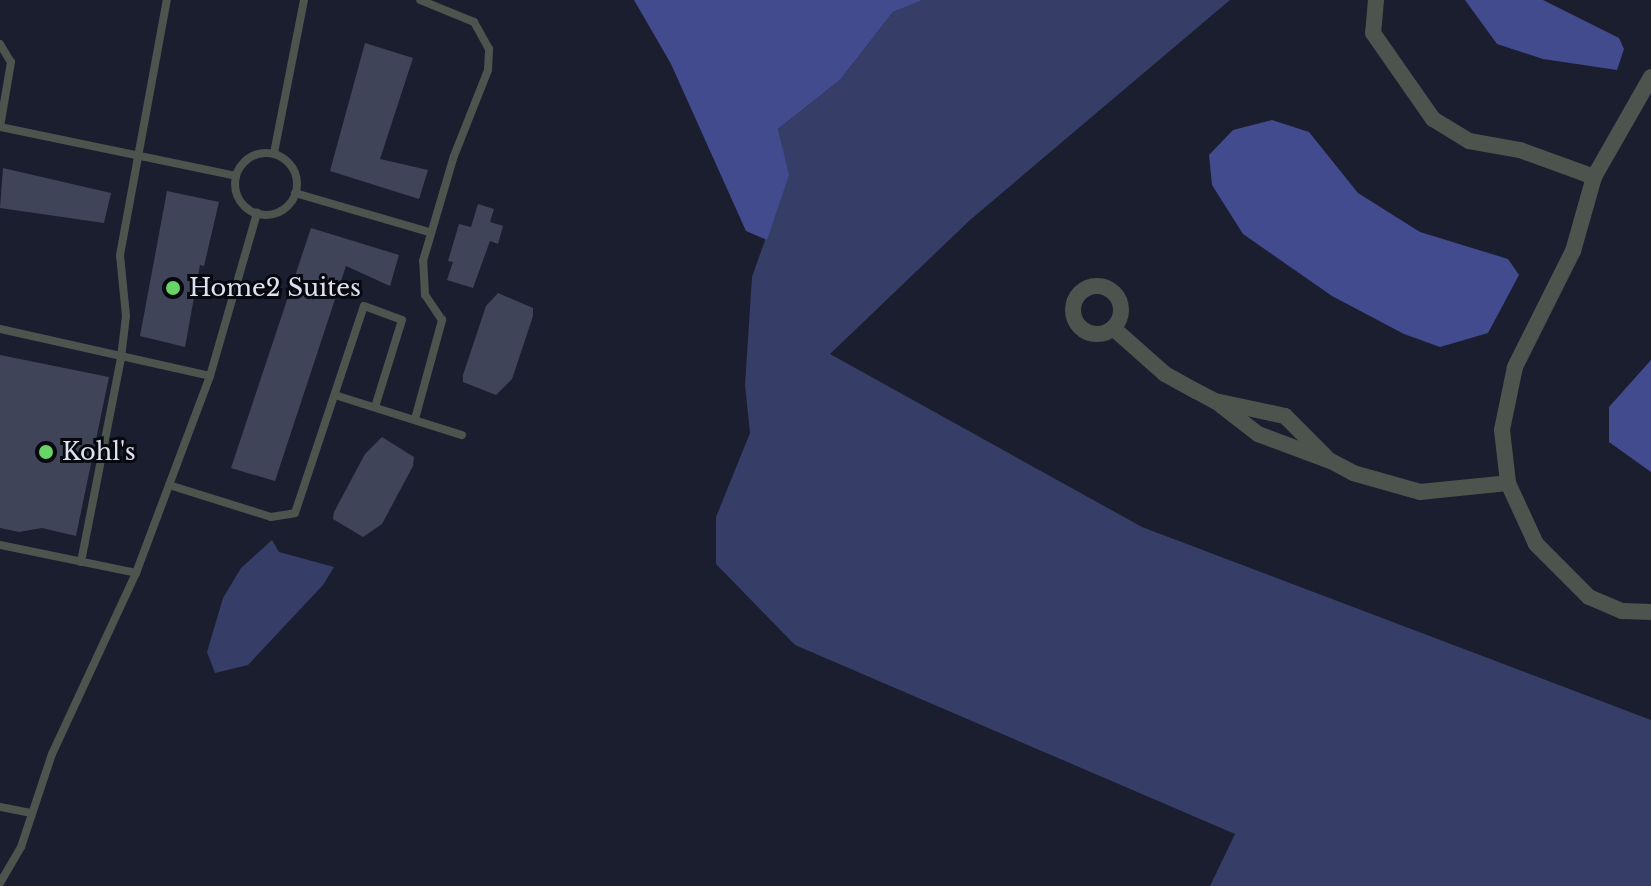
<!DOCTYPE html>
<style>
body{margin:0}
#map{position:relative;width:1651px;height:886px;overflow:hidden;background:#1a1e2f;font-family:"Libre Baskerville",serif}
div>[style]{position:absolute}
.green>*{inset:0;background:#363d67}
.water>*{inset:0;background:#414b8e}
.building>*{inset:0;background:#404458}
.lane>*{height:8px;margin:-4px;padding:0 4px;transform-origin:4px;border-radius:4px;background:#4d544d}
.lane>.ring{margin:-4px;padding:0;box-sizing:content-box;background:none;border:8px solid #4d544d;border-radius:50%}
.street>*{height:16px;margin:-8px;padding:0 8px;transform-origin:8px;border-radius:8px;background:#4d544d}
.street>.ring{margin:-8px;padding:0;box-sizing:content-box;background:none;border:16px solid #4d544d;border-radius:50%}
.dots>*{width:22px;height:22px;translate:-50% -50%;box-sizing:border-box;border:4px solid #070810;border-radius:50%}
span{translate:-50% -50%;white-space:nowrap;text-align:center;line-height:1.15;-webkit-text-stroke:6px #070810;paint-order:stroke}
.poi-label{font-size:24px;color:#dee1ee}
.left{translate:0 -50%;text-align:left}
</style>
<div id="map">
<div class="green">
<div style="clip-path:polygon(923px 0,1230px 0,970px 220px,830px 354px,1142px 527px,1651px 720px,1651px 886px,1210px 886px,1235px 834px,795px 645px,716px 564px,716px 517px,750px 433px,745px 385px,752px 277px,788px 175px,778px 129px,840px 80px,893px 12px)"></div>
<div style="clip-path:polygon(272px 540px,279px 552px,334px 567px,323px 585px,248px 665px,215px 673px,207px 652px,223px 598px,241px 568px)"></div>
</div>
<div class="water">
<div style="clip-path:polygon(634px 0,923px 0,893px 12px,840px 80px,778px 129px,789px 175px,767px 240px,746px 231px,671px 64px)"></div>
<div style="clip-path:polygon(1465px 0,1543px 0,1619px 38px,1624px 49px,1617px 70px,1543px 59px,1497px 44px)"></div>
<div style="clip-path:polygon(1272px 120px,1309px 132px,1358px 193px,1420px 232px,1508px 259px,1519px 275px,1488px 333px,1440px 347px,1404px 334px,1332px 296px,1243px 234px,1212px 185px,1209px 155px,1233px 130px)"></div>
<div style="clip-path:polygon(1651px 360px,1651px 472px,1609px 442px,1609px 407px)"></div>
</div>
<div class="building">
<div style="clip-path:polygon(365px 43px,413px 58px,380px 159px,428px 170px,419px 199px,330px 171px)"></div>
<div style="clip-path:polygon(3px 168px,111px 193px,104px 223px,0 208px)"></div>
<div style="clip-path:polygon(167px 191px,219px 202px,204px 266px,200px 265px,185px 347px,140px 336px)"></div>
<div style="clip-path:polygon(478px 204px,494px 209px,490px 222px,503px 226px,498px 244px,490px 241px,473px 288px,447px 280px,453px 262px,448px 261px,459px 224px,471px 227px)"></div>
<div style="clip-path:polygon(311px 228px,399px 255px,390px 286px,346px 266px,275px 481px,231px 468px)"></div>
<div style="clip-path:polygon(498px 293px,533px 308px,533px 316px,512px 379px,496px 395px,463px 382px,463px 375px,486px 306px)"></div>
<div style="clip-path:polygon(0 355px,109px 377px,76px 536px,42px 528px,19px 532px,0 528px)"></div>
<div style="clip-path:polygon(382px 437px,414px 457px,413px 466px,382px 524px,363px 537px,333px 519px,334px 512px,365px 454px)"></div>
</div>
<div class="lane">
<div style="left:0;top:44px;width:21px;rotate:59deg"></div>
<div style="left:11px;top:62px;width:66px;rotate:99.6deg"></div>
<div style="left:0;top:127px;width:241px;rotate:11.7deg"></div>
<div style="left:274px;top:153px;width:156px;rotate:-78.9deg"></div>
<div class="ring" style="left:235px;top:153px;width:54px;height:54px"></div>
<div style="left:295px;top:193px;width:140px;rotate:16.2deg"></div>
<div style="left:0;top:329px;width:215px;rotate:12.6deg"></div>
<div style="left:338px;top:396px;width:130px;rotate:17.5deg"></div>
<div style="left:415px;top:419px;width:103px;rotate:-74.7deg"></div>
<div style="left:442px;top:320px;width:30px;rotate:-124deg"></div>
<div style="left:425px;top:295px;width:34px;rotate:-93deg"></div>
<div style="left:423px;top:261px;width:109px;rotate:-73.6deg"></div>
<div style="left:454px;top:156px;width:92px;rotate:-68.4deg"></div>
<div style="left:488px;top:70px;width:21px;rotate:-87deg"></div>
<div style="left:489px;top:49px;width:31px;rotate:-119deg"></div>
<div style="left:474px;top:22px;width:58px;rotate:-157.8deg"></div>
<div style="left:169px;top:485px;width:107px;rotate:17.4deg"></div>
<div style="left:271px;top:517px;width:24px;rotate:-9deg"></div>
<div style="left:295px;top:513px;width:218px;rotate:-71.6deg"></div>
<div style="left:364px;top:306px;width:40px;rotate:20.2deg"></div>
<div style="left:402px;top:320px;width:91px;rotate:107.2deg"></div>
<div style="left:0;top:545px;width:139px;rotate:11.6deg"></div>
<div style="left:81px;top:562px;width:208px;rotate:-78.9deg"></div>
<div style="left:121px;top:358px;width:42px;rotate:-83.2deg"></div>
<div style="left:126px;top:316px;width:61px;rotate:-95.6deg"></div>
<div style="left:120px;top:255px;width:259px;rotate:-79.6deg"></div>
<div style="left:0;top:807px;width:31px;rotate:11deg"></div>
<div style="left:0;top:883px;width:42px;rotate:-59.7deg"></div>
<div style="left:21px;top:847px;width:98px;rotate:-71.6deg"></div>
<div style="left:52px;top:754px;width:200px;rotate:-65.1deg"></div>
<div style="left:136px;top:573px;width:210px;rotate:-69.4deg"></div>
<div style="left:210px;top:376px;width:170px;rotate:-73.9deg"></div>
</div>
<div class="street">
<div style="left:1376px;top:0;width:33px;rotate:95deg"></div>
<div style="left:1373px;top:33px;width:105px;rotate:55.1deg"></div>
<div style="left:1433px;top:119px;width:42px;rotate:31.4deg"></div>
<div style="left:1469px;top:141px;width:52px;rotate:10deg"></div>
<div style="left:1520px;top:150px;width:79px;rotate:20deg"></div>
<div style="left:1651px;top:77px;width:115px;rotate:119.7deg"></div>
<div style="left:1594px;top:177px;width:77px;rotate:105.8deg"></div>
<div style="left:1573px;top:251px;width:130px;rotate:116.6deg"></div>
<div style="left:1515px;top:367px;width:64px;rotate:101.7deg"></div>
<div style="left:1502px;top:430px;width:53px;rotate:83.5deg"></div>
<div style="left:1508px;top:483px;width:67px;rotate:65.3deg"></div>
<div style="left:1536px;top:544px;width:75px;rotate:45deg"></div>
<div style="left:1589px;top:597px;width:36px;rotate:23deg"></div>
<div style="left:1622px;top:611px;width:29px;rotate:2deg"></div>
<div class="ring" style="left:1073px;top:286px;width:32px;height:32px"></div>
<div style="left:1113px;top:328px;width:69px;rotate:41.5deg"></div>
<div style="left:1165px;top:374px;width:35px;rotate:29deg"></div>
<div style="left:1196px;top:391px;width:21px;rotate:28deg"></div>
<div style="left:1215px;top:401px;width:72px;rotate:12.1deg"></div>
<div style="left:1285px;top:416px;width:62px;rotate:45deg"></div>
<div style="left:1329px;top:460px;width:27px;rotate:28deg"></div>
<div style="left:1353px;top:473px;width:70px;rotate:15.8deg"></div>
<div style="left:1420px;top:492px;width:88px;rotate:-5.8deg"></div>
<div style="left:1218px;top:403px;width:51px;rotate:37.8deg"></div>
<div style="left:1258px;top:434px;width:75px;rotate:20.4deg"></div>
</div>
<div class="dots">
<div style="left:173px;top:288px;background:#67d465"></div>
<div style="left:46px;top:452px;background:#67d465"></div>
</div>
<div class="poi-label">
<span class="left" style="left:189px;top:288px">Home2 Suites</span>
<span class="left" style="left:62px;top:452px">Kohl's</span>
</div>
</div>
